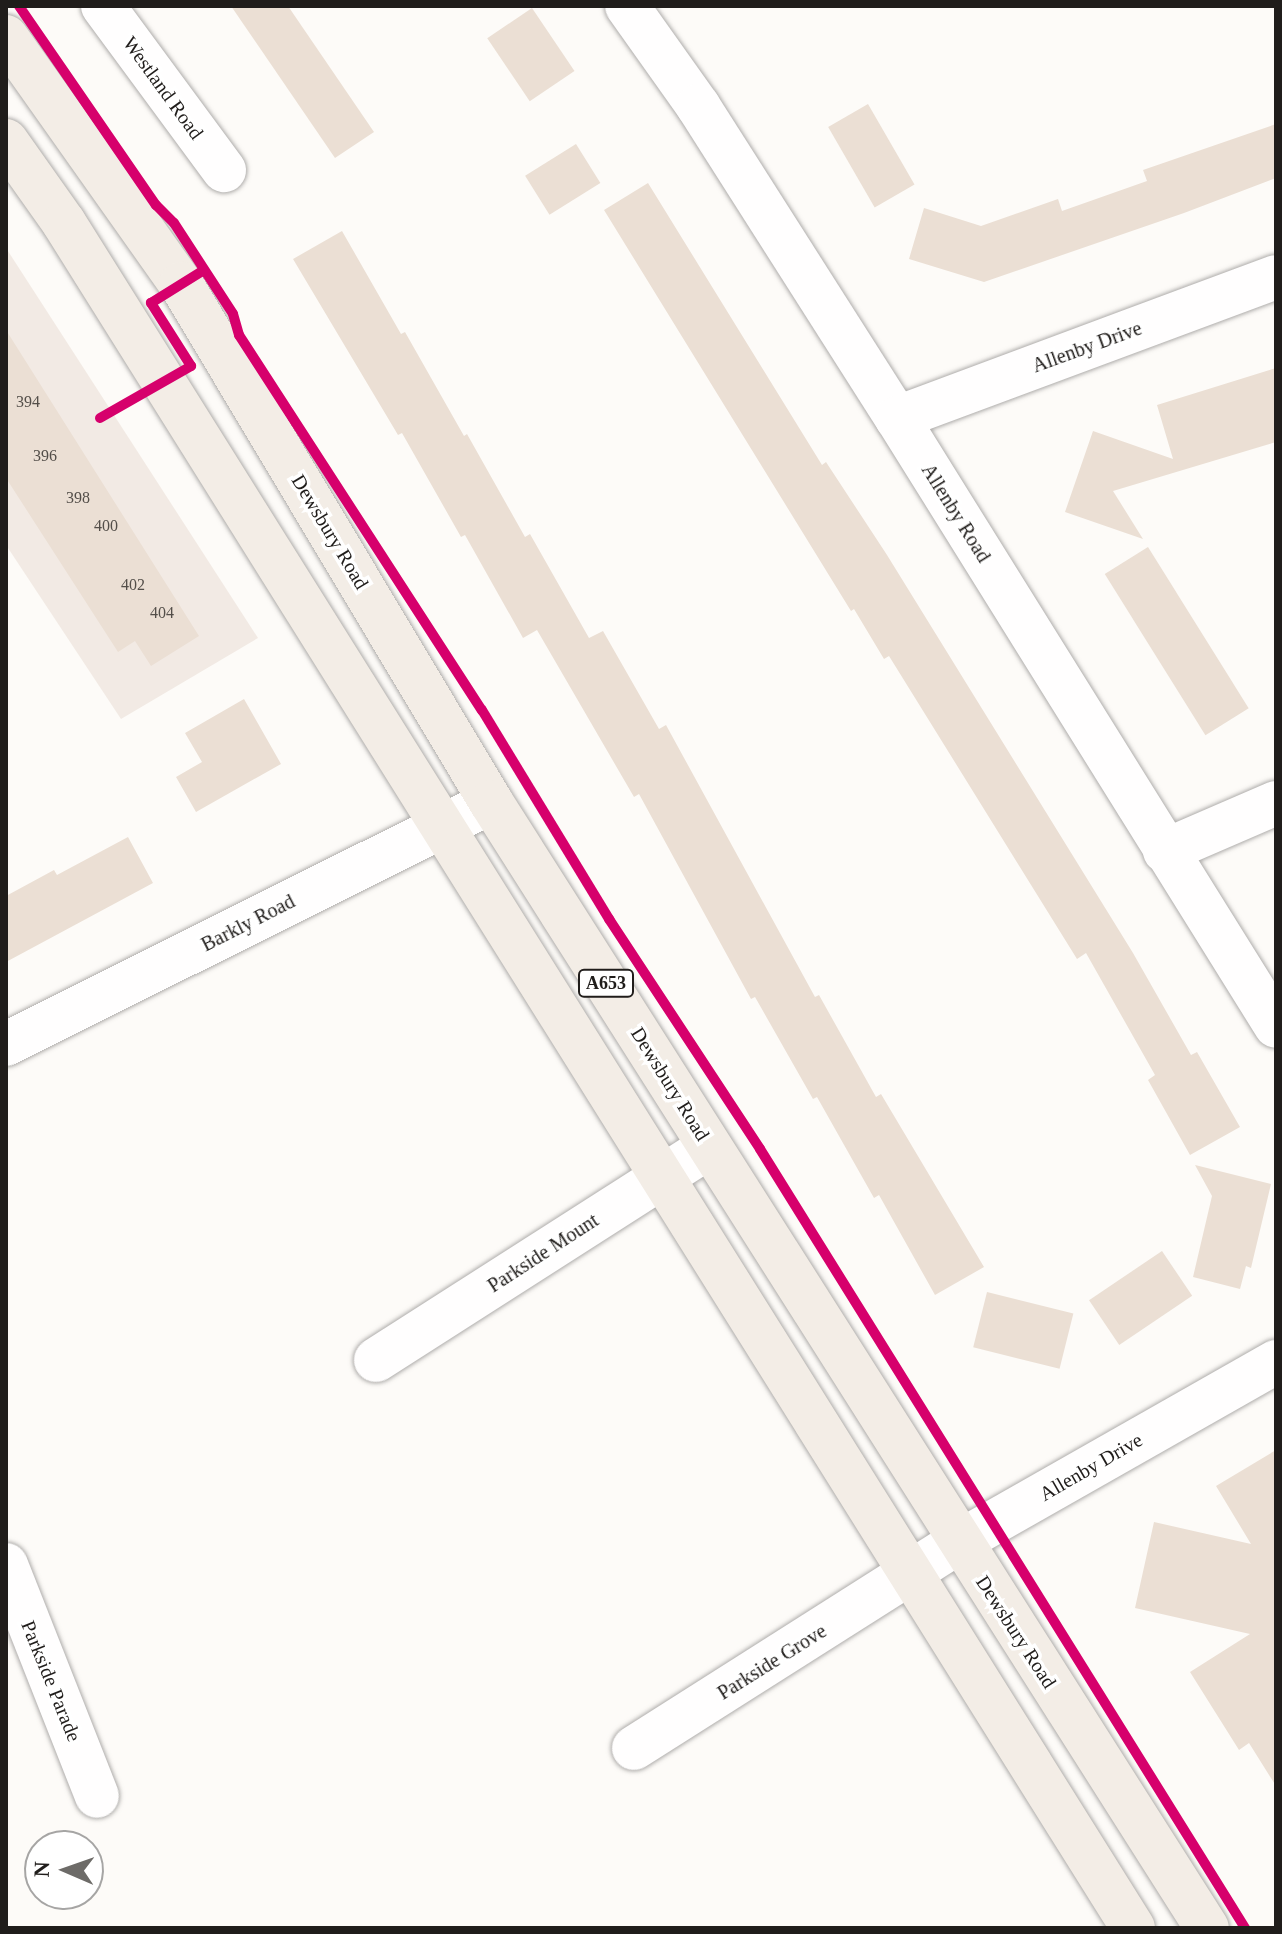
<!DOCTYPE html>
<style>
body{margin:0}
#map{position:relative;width:1282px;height:1934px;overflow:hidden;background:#fdfbf8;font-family:Georgia,serif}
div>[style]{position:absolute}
.built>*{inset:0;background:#f2eae4}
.building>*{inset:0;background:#ebdfd4;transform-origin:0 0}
.roads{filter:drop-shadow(0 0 2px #afadab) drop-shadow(0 0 2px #afadab)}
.minor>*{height:44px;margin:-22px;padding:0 22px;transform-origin:22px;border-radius:22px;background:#fffefe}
.major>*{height:44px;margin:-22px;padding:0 22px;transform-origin:22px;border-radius:22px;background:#f3ede6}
.cycleway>*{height:10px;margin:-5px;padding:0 5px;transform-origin:5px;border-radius:5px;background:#d6006c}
span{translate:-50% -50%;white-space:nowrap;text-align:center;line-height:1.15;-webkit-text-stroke:7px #fff;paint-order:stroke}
.number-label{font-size:16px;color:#534e49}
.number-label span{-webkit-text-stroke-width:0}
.shield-label span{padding:2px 6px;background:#fff;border:2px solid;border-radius:6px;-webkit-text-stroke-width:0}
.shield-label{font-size:18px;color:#201d1b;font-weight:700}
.street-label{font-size:20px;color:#201d1b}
.frame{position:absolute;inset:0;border:8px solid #201d1b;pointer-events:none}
.north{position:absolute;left:24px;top:1830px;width:80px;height:80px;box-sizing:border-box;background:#fff;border:2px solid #a6a5a4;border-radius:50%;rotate:272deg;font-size:22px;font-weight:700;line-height:32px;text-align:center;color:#201d1b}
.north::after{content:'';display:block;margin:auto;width:28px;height:36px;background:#6d6b68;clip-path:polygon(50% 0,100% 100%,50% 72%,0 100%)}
</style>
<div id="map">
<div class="built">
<div style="clip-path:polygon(6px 248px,258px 638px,121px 719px,6px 545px)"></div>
</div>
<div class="building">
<div style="clip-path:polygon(231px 6px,288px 6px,374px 132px,335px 158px)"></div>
<div style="left:532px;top:8px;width:76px;height:54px;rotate:56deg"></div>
<div style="left:868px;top:104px;width:93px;height:46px;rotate:60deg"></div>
<div style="clip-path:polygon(1276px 124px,1276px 178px,1184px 213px,984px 282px,909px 259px,924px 208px,981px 226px,1058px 199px,1062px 211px,1147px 181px,1143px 170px)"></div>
<div style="left:576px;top:144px;width:46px;height:60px;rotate:58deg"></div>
<div style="clip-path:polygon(648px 183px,822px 465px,826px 462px,887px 555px,1133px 953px,1191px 1055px,1197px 1052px,1240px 1127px,1190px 1155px,1148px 1080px,1155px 1075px,1086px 953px,1077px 959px,889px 656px,884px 659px,854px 609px,851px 611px,604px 210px)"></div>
<div style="clip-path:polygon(342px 231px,401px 334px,405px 332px,464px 436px,467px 434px,525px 537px,530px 534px,589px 638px,603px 631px,659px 729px,666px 725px,815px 997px,819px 995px,876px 1097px,881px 1094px,984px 1267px,935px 1295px,879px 1195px,874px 1198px,817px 1097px,813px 1099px,755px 997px,751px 999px,639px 794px,634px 797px,537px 630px,523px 638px,465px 535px,461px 537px,402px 433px,398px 435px,293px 259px)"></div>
<div style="clip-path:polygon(6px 330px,199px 636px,151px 666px,135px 641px,118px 652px,6px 478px)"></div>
<div style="clip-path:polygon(1276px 368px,1276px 442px,1113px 491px,1143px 539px,1065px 512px,1093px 431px,1173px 459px,1157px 405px)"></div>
<div style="left:1148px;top:547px;width:190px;height:51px;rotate:58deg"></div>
<div style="clip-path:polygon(244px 699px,281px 764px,196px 812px,176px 777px,202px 762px,185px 733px)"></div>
<div style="clip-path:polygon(128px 837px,153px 883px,6px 962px,6px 896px,54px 870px,57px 875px)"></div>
<div style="clip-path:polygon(1195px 1165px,1271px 1184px,1251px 1268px,1246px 1266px,1240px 1289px,1193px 1277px,1212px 1196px)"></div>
<div style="left:1162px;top:1251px;width:54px;height:88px;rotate:56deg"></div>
<div style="left:987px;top:1292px;width:89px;height:57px;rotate:14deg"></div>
<div style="clip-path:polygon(1276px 1450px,1276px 1786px,1249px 1743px,1239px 1750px,1190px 1672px,1250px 1634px,1135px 1608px,1154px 1522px,1251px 1544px,1216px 1486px)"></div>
</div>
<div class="roads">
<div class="minor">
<div style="left:103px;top:6px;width:204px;rotate:53.6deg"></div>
<div style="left:627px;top:6px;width:123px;rotate:54.6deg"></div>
<div style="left:698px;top:106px;width:370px;rotate:57.5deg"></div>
<div style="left:897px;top:418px;width:716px;rotate:58.06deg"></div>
<div style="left:897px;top:418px;width:404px;rotate:-20.4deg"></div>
<div style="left:1165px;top:851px;width:121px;rotate:-23.4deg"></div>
<div style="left:6px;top:1044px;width:542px;rotate:-26.52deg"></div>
<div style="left:376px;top:1360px;width:395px;rotate:-32.6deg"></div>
<div style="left:6px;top:1565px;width:248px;rotate:68.5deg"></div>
<div style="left:634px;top:1748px;width:385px;rotate:-32.4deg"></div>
<div style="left:959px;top:1542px;width:365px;rotate:-29.6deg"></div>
</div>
<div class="major">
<div style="left:6px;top:37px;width:303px;rotate:54.7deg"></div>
<div style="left:181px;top:284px;width:604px;rotate:59.1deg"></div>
<div style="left:491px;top:802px;width:1334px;rotate:57.55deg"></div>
<div style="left:6px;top:141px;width:100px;rotate:54.7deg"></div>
<div style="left:64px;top:223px;width:2012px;rotate:57.91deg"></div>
</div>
</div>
<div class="cycleway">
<div style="left:19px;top:6px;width:242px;rotate:55.5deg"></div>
<div style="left:156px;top:205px;width:25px;rotate:45deg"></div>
<div style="left:174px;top:223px;width:108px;rotate:57deg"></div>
<div style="left:233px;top:314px;width:22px;rotate:74deg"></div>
<div style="left:239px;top:335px;width:447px;rotate:57.1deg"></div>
<div style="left:482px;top:710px;width:245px;rotate:58.7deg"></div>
<div style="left:609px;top:919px;width:275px;rotate:56.7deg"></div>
<div style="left:760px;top:1149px;width:918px;rotate:58.09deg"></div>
<div style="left:100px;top:418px;width:105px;rotate:-29.7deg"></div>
<div style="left:191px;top:366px;width:75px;rotate:-122.4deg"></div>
<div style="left:151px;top:303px;width:62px;rotate:-31.9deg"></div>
</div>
<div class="number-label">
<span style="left:28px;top:402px">394</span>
<span style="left:45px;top:456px">396</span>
<span style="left:78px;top:498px">398</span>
<span style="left:106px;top:526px">400</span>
<span style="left:133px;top:585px">402</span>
<span style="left:162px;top:613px">404</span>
</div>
<div class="shield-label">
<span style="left:606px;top:983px">A653</span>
</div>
<div class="street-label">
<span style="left:163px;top:88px;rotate:54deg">Westland Road</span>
<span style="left:1087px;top:347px;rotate:-20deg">Allenby Drive</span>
<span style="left:956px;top:513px;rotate:58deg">Allenby Road</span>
<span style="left:330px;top:532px;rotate:59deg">Dewsbury Road</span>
<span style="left:248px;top:923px;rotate:-27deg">Barkly Road</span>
<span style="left:670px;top:1084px;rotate:58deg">Dewsbury Road</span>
<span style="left:543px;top:1253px;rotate:-33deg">Parkside Mount</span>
<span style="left:1091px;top:1467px;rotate:-30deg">Allenby Drive</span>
<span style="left:1016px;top:1632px;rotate:57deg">Dewsbury Road</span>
<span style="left:772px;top:1662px;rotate:-32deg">Parkside Grove</span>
<span style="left:51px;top:1681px;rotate:68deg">Parkside Parade</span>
</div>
<div class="frame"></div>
<div class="north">N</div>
</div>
